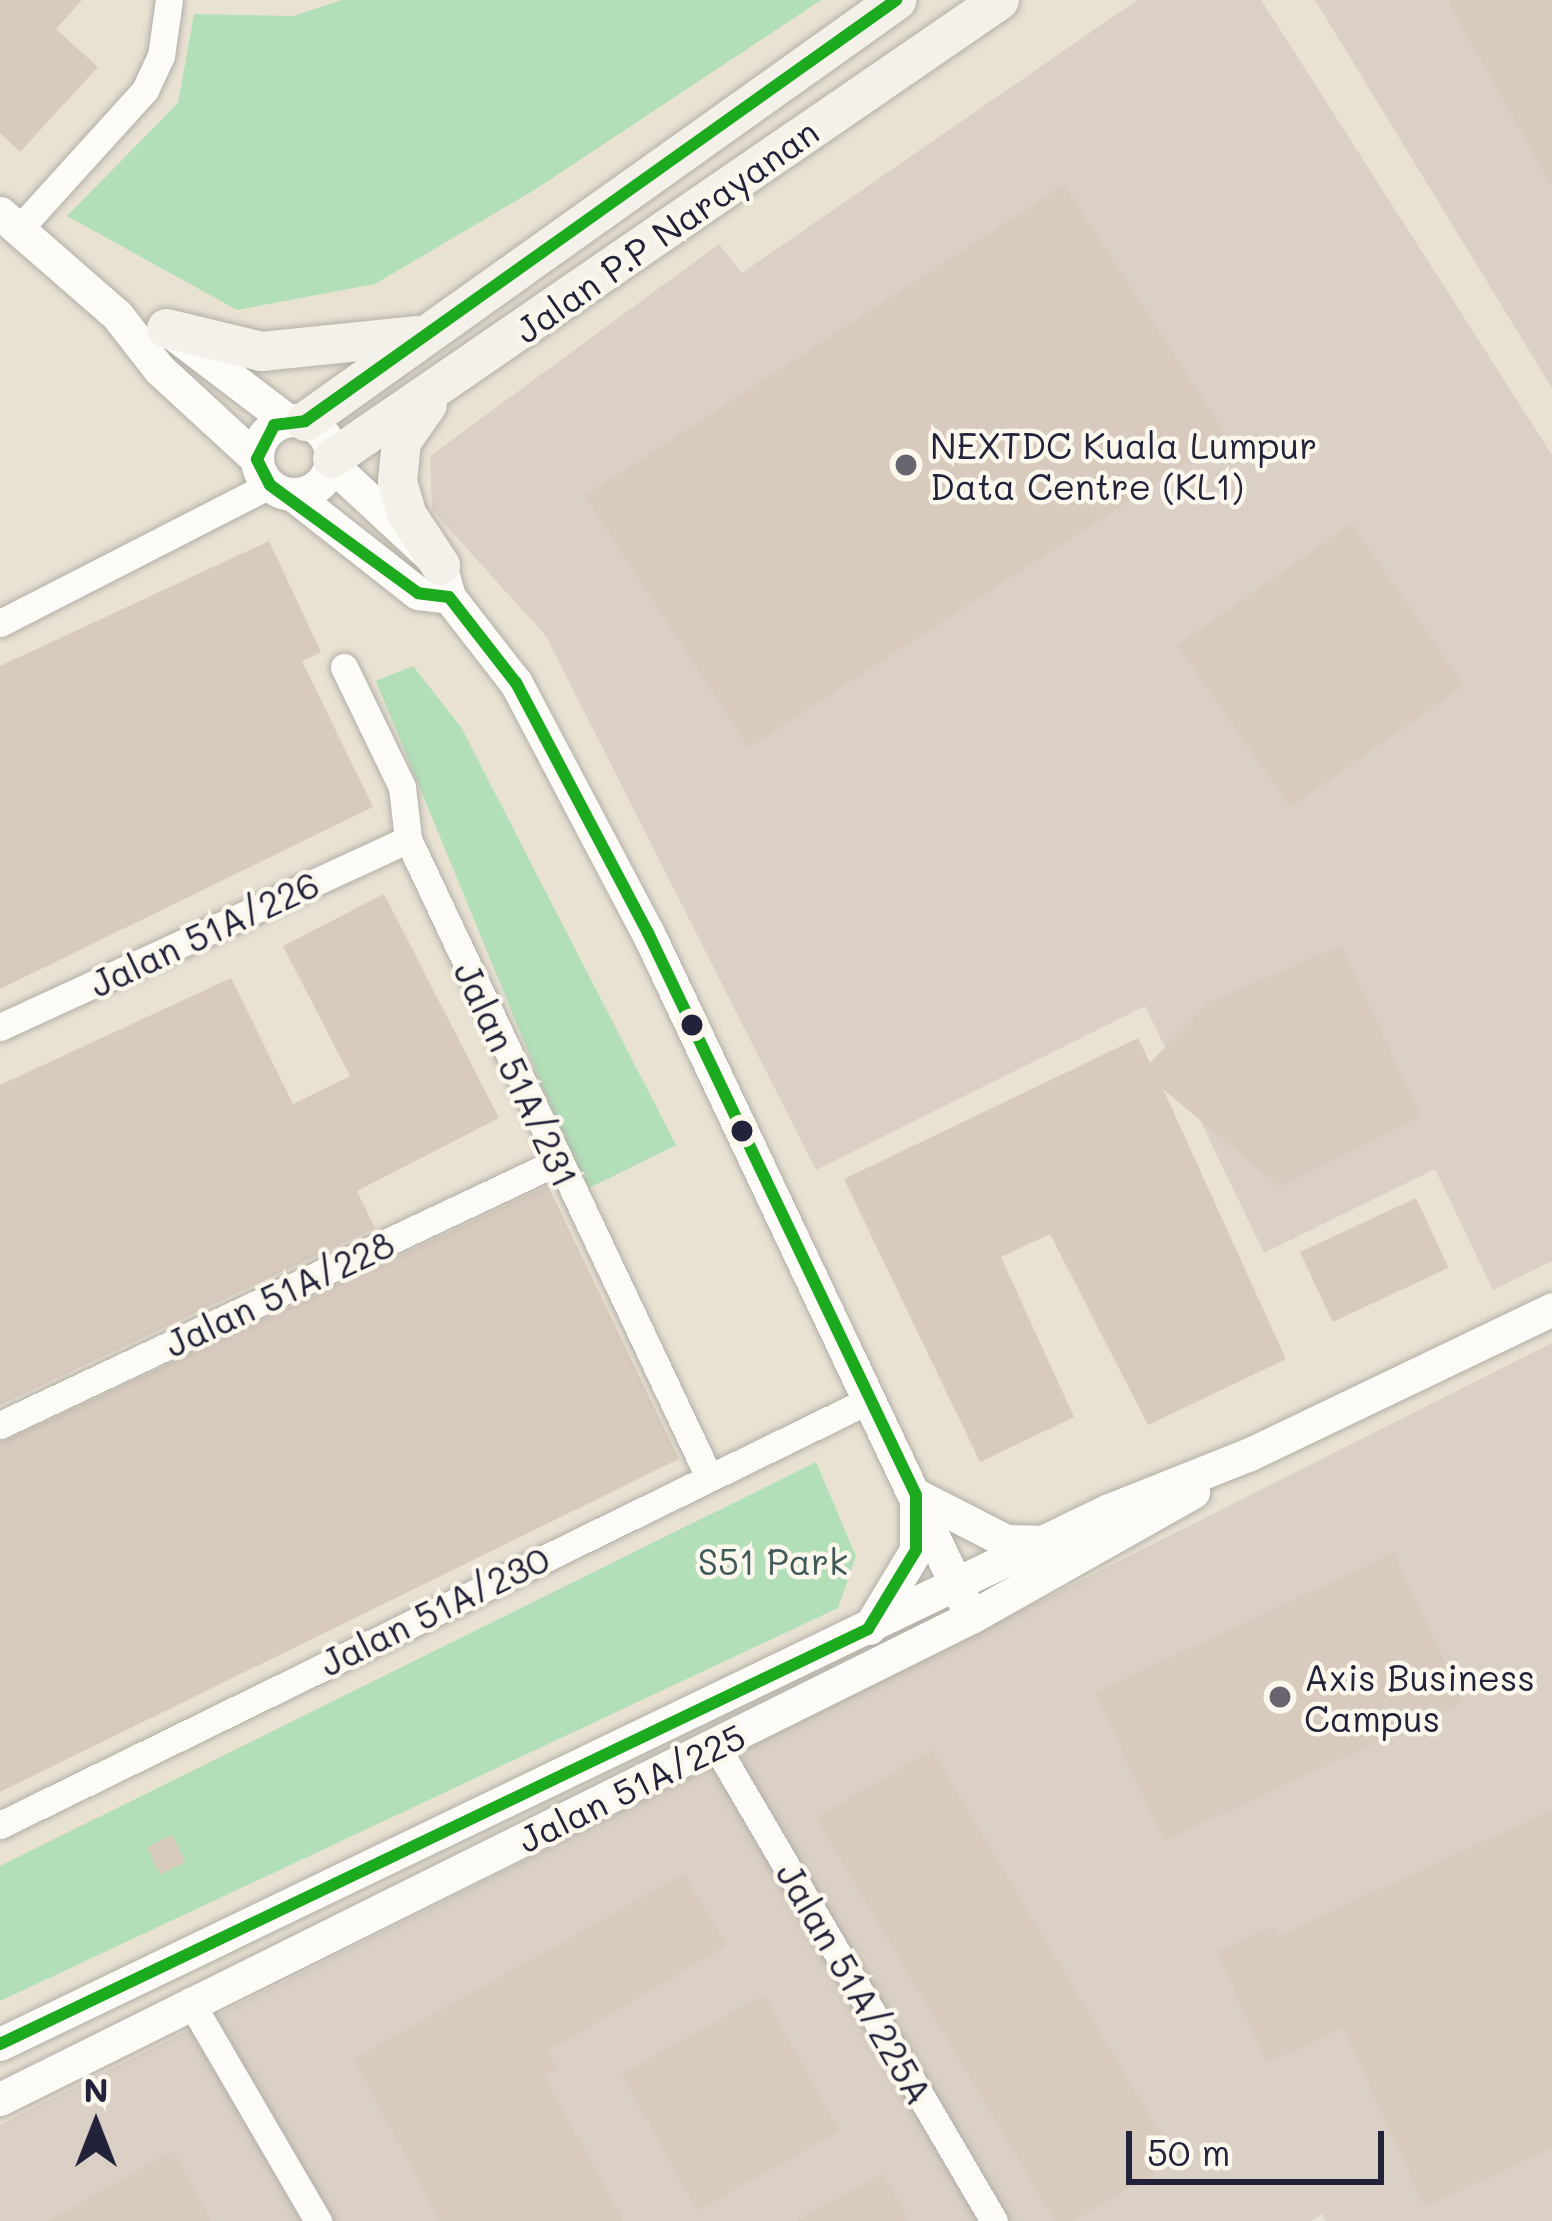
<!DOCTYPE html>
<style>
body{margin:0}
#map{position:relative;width:1552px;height:2221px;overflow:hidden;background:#e9e2d3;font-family:Mali,sans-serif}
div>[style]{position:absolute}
.industrial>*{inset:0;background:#dad0c5}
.green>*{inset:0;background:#b2dfb8}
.building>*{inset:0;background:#d8cabd;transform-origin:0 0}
.roads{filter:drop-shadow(0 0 3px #b3afa8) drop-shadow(0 0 3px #b3afa8)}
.minor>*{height:27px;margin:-13.5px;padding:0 13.5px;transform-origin:13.5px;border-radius:13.5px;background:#fcfbf8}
.tertiary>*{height:33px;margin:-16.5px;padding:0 16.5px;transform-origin:16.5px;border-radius:16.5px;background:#fcfbf8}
.tertiary>.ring{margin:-16.5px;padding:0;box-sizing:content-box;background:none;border:33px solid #fcfbf8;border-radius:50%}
.secondary>*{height:39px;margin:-19.5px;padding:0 19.5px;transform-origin:19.5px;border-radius:19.5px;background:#f4f0ea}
.bus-1>*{height:12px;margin:-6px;padding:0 6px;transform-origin:6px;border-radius:6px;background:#1caa1e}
.dots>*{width:33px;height:33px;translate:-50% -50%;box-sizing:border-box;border:6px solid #fbf7ec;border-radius:50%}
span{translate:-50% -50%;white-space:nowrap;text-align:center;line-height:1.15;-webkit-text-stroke:9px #fbf7ec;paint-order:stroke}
.street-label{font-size:36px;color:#22223b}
.poi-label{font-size:36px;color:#22223b}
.left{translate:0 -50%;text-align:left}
.park-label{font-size:36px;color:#405a5a}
.north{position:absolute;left:36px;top:2065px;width:120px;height:120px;-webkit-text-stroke:9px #fbf7ec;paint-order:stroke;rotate:0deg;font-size:33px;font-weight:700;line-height:48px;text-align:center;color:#22223b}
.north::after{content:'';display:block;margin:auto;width:42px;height:54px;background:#22223b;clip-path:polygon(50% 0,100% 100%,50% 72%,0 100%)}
.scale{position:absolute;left:1126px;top:2131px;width:258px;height:54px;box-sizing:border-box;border:6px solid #22223b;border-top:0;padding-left:15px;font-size:36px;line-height:42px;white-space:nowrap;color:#22223b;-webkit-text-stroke:9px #fbf7ec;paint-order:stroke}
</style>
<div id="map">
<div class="industrial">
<div style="clip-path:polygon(1137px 0,1261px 0,1552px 455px,1552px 1261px,1493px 1290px,1435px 1169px,1264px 1253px,1145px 1006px,816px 1170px,546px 636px,432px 510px,430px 456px,719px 244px,742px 273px)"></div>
<div style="clip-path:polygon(1315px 0,1552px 0,1552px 388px)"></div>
<div style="clip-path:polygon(1552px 1343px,1552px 2221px,1326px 2221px,1322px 2214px,1311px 2221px,0 2221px,0 2125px)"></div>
</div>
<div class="green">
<div style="clip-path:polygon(342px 0,821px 0,536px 189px,375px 284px,237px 310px,67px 216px,178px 103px,194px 14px,293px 16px)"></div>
<div style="clip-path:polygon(413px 666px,461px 727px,676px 1145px,585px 1190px,376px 681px)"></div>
<div style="clip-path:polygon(816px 1462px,856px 1556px,838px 1608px,0 2001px,0 1866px)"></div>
</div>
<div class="building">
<div style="clip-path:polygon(0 0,82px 0,56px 29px,98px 67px,20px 152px,0 133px)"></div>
<div style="clip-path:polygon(1447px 0,1552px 0,1552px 186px)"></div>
<div style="left:1064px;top:185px;width:300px;height:571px;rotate:57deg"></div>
<div style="left:1351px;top:524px;width:197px;height:212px;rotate:55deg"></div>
<div style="clip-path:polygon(269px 541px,321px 652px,302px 661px,373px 807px,0 989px,0 666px)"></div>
<div style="clip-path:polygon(384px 894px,499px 1118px,357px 1191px,375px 1228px,0 1405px,0 1085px,231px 978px,293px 1104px,350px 1076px,283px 946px)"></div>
<div style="clip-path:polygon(1341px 946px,1421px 1116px,1279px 1186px,1163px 1089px,1286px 1359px,1148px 1425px,1050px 1234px,1001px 1257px,1074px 1417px,980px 1462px,844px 1179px,1138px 1038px,1150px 1063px,1209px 1002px)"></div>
<div style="clip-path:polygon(548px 1186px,679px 1459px,0 1792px,0 1443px)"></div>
<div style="left:1416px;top:1198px;width:77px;height:128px;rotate:65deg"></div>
<div style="left:1394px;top:1553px;width:164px;height:330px;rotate:65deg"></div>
<div style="clip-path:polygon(932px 1750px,1176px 2160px,1073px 2221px,1055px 2221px,816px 1818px)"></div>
<div style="clip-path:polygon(1552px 1810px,1552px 2148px,1425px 2207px,1343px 2028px,1267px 2063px,1217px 1952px,1273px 1927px,1278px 1936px)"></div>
<div style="left:172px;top:1835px;width:30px;height:28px;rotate:64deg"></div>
<div style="clip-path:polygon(684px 1874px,727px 1945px,548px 2051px,558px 2069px,544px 2076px,624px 2221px,440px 2221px,354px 2059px)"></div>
<div style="left:764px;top:1995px;width:156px;height:163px;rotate:61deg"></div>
<div style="clip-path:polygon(173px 2151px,212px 2221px,48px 2221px)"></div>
<div style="clip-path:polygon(883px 2173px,909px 2221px,796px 2221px)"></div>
</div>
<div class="roads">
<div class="minor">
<div style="left:19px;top:229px;width:188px;rotate:-47.8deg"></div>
<div style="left:145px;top:90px;width:38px;rotate:-65deg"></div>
<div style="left:161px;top:56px;width:57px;rotate:-81.9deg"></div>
<div style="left:0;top:623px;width:303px;rotate:-27.1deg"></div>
<div style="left:344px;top:667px;width:133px;rotate:64.2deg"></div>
<div style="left:402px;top:787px;width:52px;rotate:83.4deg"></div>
<div style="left:408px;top:839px;width:703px;rotate:64.75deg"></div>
<div style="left:0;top:1027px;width:449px;rotate:-24.7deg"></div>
<div style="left:0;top:1425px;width:616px;rotate:-25.28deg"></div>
<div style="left:716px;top:1746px;width:550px;rotate:59.66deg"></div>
<div style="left:0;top:1825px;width:970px;rotate:-26.06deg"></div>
<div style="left:190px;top:2001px;width:255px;rotate:59.8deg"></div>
</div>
<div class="tertiary">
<div style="left:0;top:213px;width:155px;rotate:41.1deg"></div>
<div style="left:117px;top:315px;width:68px;rotate:52.1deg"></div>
<div style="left:159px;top:369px;width:133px;rotate:42.6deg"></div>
<div style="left:170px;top:331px;width:147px;rotate:37.3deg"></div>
<div class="ring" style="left:257px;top:420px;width:41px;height:41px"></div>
<div style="left:331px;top:464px;width:149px;rotate:42.8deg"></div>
<div style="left:440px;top:565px;width:33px;rotate:74deg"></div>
<div style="left:449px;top:597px;width:109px;rotate:52.1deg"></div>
<div style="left:516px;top:683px;width:283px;rotate:62.2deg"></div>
<div style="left:648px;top:933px;width:749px;rotate:64.7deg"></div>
<div style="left:292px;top:494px;width:160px;rotate:38.2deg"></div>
<div style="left:418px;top:593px;width:31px;rotate:7deg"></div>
<div style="left:916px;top:1495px;width:101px;rotate:27.1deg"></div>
<div style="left:1006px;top:1541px;width:41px;rotate:1.4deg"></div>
<div style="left:869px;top:1628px;width:91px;rotate:-58.9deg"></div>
<div style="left:916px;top:1550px;width:43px;rotate:-90deg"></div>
<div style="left:0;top:2044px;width:1231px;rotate:-25.71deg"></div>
<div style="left:1109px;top:1510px;width:152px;rotate:-21.7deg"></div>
<div style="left:1250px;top:1454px;width:335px;rotate:-25.6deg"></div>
<div style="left:0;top:2099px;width:1084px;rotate:-26.4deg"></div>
<div style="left:971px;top:1617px;width:255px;rotate:-29.4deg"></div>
</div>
<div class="secondary">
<div style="left:166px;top:328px;width:98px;rotate:13.6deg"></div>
<div style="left:261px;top:351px;width:155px;rotate:-5.9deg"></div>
<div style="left:427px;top:404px;width:45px;rotate:125.1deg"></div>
<div style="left:401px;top:441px;width:40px;rotate:95.7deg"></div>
<div style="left:397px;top:481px;width:35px;rotate:74deg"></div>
<div style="left:407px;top:515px;width:60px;rotate:56.6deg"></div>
<div style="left:305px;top:421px;width:726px;rotate:-35.46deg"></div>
<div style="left:332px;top:458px;width:809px;rotate:-34.48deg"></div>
</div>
</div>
<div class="bus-1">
<div style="left:0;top:2044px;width:962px;rotate:-25.55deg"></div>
<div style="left:868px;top:1629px;width:92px;rotate:-58.7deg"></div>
<div style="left:916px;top:1550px;width:55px;rotate:-90deg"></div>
<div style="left:916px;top:1495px;width:623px;rotate:-115.49deg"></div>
<div style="left:648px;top:933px;width:283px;rotate:-117.8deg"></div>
<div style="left:516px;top:683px;width:109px;rotate:-127.9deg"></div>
<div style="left:449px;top:597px;width:31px;rotate:-173deg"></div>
<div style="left:418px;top:593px;width:183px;rotate:-143.9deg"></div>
<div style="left:270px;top:485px;width:29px;rotate:-117deg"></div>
<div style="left:257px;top:459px;width:38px;rotate:-63deg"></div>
<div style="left:274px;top:425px;width:31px;rotate:-7deg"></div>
<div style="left:305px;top:421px;width:726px;rotate:-35.46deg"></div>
</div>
<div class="dots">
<div style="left:906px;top:465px;background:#686570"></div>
<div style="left:692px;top:1025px;background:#22223b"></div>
<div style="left:742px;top:1131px;background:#22223b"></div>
<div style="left:1280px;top:1697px;background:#686570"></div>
</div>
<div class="street-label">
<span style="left:666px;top:230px;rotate:-35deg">Jalan P.P Narayanan</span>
<span style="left:204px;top:933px;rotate:-25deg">Jalan 51A/226</span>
<span style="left:517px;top:1074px;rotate:65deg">Jalan 51A/231</span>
<span style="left:279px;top:1293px;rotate:-25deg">Jalan 51A/228</span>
<span style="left:434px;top:1610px;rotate:-26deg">Jalan 51A/230</span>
<span style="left:631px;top:1787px;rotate:-26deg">Jalan 51A/225</span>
<span style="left:855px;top:1983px;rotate:60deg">Jalan 51A/225A</span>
</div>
<div class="poi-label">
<span class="left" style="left:930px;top:465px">NEXTDC Kuala Lumpur<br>Data Centre (KL1)</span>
<span class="left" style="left:1304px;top:1697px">Axis Business<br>Campus</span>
</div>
<div class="park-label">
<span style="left:773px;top:1561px">S51 Park</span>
</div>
<div class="north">N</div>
<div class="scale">50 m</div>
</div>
